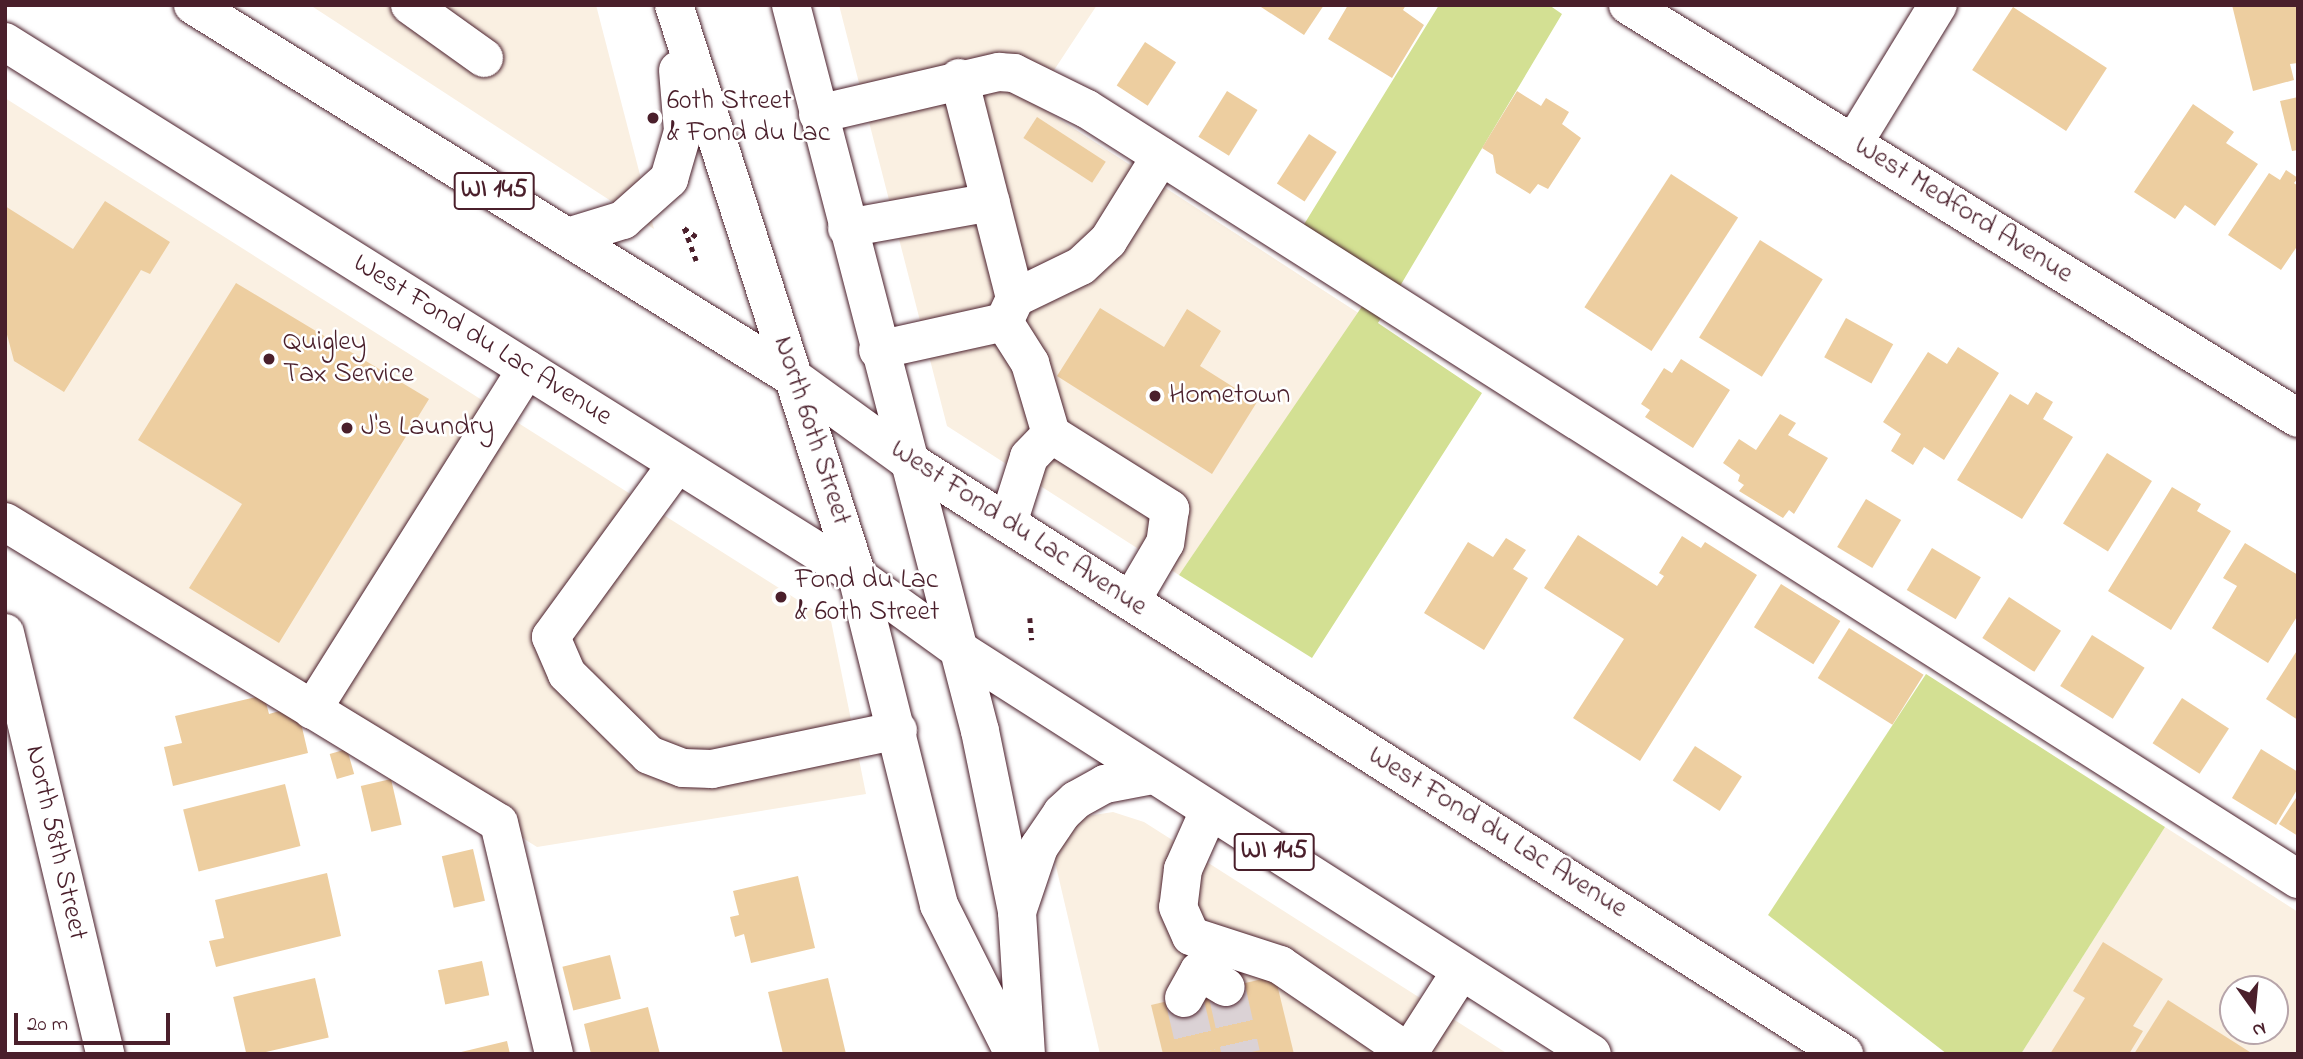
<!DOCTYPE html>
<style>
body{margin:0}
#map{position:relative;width:2303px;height:1059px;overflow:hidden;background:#fff;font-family:"Indie Flower",sans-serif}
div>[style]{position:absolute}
.built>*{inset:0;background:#faf0e2}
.green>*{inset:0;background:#d3e093}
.building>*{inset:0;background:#edcea0;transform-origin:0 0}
.minor-tunnel>*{height:38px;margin-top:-19px;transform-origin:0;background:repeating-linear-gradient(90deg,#dbd2d5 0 38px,transparent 0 57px)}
.path>*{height:4.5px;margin-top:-2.25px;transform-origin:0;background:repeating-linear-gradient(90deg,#4a1f2b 0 5px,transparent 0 10px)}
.roads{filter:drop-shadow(0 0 2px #4a1f2b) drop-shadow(0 0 2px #4a1f2b)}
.minor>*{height:38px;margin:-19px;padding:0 19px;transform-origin:19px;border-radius:19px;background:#fff}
.major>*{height:38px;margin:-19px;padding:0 19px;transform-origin:19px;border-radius:19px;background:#fff}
.dots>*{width:19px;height:19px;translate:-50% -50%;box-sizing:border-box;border:4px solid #fff;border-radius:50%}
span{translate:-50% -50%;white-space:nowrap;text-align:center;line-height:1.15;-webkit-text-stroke:5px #fff;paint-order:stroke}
.shield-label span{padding:2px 5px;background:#fff;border:2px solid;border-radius:5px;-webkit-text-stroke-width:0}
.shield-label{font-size:26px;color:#4a1f2b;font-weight:700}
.poi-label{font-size:28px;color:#4a1f2b}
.left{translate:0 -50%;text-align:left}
.street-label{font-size:28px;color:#4a1f2b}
.frame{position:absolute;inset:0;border:7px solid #4a1f2b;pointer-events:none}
.north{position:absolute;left:2219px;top:975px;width:70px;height:70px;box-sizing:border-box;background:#fff;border:2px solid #b7a5aa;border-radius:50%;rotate:165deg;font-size:19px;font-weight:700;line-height:28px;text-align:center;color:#4a1f2b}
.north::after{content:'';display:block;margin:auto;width:24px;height:32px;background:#4a1f2b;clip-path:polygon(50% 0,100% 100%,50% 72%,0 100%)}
.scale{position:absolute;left:14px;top:1013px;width:156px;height:32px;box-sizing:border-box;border:4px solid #4a1f2b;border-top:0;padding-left:9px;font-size:21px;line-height:24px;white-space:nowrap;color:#4a1f2b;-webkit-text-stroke:5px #fff;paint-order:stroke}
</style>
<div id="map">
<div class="built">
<div style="clip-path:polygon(310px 5px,596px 5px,654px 229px)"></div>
<div style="clip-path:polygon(839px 5px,1097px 5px,1033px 102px,1360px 314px,1179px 575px,947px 426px)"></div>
<div style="clip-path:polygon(5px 98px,831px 621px,866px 794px,537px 847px,5px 513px)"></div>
<div style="clip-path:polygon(1113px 812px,1144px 822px,1508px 1054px,1100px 1054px,1055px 862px,1057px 844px,1075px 818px)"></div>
<div style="clip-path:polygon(evenodd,2165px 827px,2298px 912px,2298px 1054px,2021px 1054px,2165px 827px,2233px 989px,2275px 989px,2275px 1031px,2233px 1031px,2233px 989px)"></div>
</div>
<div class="green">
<div style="clip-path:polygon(1439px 5px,1549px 5px,1562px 14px,1378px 323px,1482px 393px,1312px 658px,1179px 575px,1382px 277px,1303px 226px)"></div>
<div style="clip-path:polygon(1926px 674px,2165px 827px,2021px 1054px,1947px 1054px,1768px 915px)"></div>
</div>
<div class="building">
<div style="clip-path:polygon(1258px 5px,1324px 5px,1304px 35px)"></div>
<div style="clip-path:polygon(1348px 5px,1406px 5px,1403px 10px,1424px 25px,1392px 78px,1328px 39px)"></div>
<div style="clip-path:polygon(2232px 5px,2298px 5px,2298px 63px,2290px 64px,2294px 80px,2253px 91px)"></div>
<div style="left:2013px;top:7px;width:112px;height:75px;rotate:33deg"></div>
<div style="left:1145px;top:42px;width:37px;height:52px;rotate:33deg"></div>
<div style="left:1227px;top:91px;width:36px;height:54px;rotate:32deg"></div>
<div style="clip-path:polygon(1517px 91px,1541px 106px,1546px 98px,1569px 112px,1562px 124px,1581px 138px,1548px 189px,1538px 184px,1530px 194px,1496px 173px,1493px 155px,1482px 148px)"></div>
<div style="clip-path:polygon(2298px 97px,2298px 150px,2292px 151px,2280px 101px)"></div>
<div style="clip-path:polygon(2193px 104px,2234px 132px,2226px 143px,2258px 164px,2215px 226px,2185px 205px,2175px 219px,2134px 192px)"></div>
<div style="left:1037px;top:117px;width:82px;height:25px;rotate:33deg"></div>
<div style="left:1309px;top:134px;width:33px;height:59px;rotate:33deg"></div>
<div style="clip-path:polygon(2286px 170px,2298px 178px,2294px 183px,2298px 186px,2298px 245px,2281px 270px,2228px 235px,2269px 173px,2280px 180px)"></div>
<div style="left:1671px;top:174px;width:80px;height:159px;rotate:33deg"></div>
<div style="clip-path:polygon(105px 201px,170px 242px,150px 274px,141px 270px,64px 392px,14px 361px,5px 327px,5px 206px,73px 249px)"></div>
<div style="left:1760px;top:240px;width:74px;height:115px;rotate:32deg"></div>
<div style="clip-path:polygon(236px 283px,429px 399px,279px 643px,189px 588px,242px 504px,138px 440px)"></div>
<div style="clip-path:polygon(1100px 308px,1164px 347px,1187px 309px,1221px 331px,1200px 366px,1257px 402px,1212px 474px,1057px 376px)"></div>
<div style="left:1846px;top:318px;width:54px;height:45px;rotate:29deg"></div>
<div style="clip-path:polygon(1958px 347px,1999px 373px,1944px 460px,1924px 447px,1913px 465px,1891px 451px,1901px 434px,1883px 422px,1928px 352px,1947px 364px)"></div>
<div style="clip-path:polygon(1681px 359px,1730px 390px,1693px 448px,1645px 417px,1650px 410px,1641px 404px,1664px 368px,1672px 373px)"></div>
<div style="clip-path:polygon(2036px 392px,2053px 402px,2043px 419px,2073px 437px,2022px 519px,1957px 480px,2010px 394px,2028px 405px)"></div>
<div style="clip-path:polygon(1780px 414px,1796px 423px,1788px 435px,1828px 458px,1794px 514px,1789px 510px,1783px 518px,1739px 491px,1744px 485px,1738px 481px,1740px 475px,1723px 463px,1739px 439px,1756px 450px)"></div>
<div style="left:2107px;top:453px;width:53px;height:83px;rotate:32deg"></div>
<div style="clip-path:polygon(2172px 487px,2201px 504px,2197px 511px,2231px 531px,2171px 630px,2108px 591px)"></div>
<div style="left:1866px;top:499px;width:41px;height:56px;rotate:31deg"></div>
<div style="clip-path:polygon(1578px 535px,1657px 586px,1664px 576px,1659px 573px,1682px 536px,1701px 548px,1705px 542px,1757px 575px,1640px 761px,1573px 718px,1624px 639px,1544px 588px)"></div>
<div style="clip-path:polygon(1506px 538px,1526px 550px,1513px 569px,1528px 578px,1484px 650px,1424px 613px,1468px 542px,1493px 557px)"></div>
<div style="clip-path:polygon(2245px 543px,2298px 575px,2298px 615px,2268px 663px,2212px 628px,2237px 586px,2223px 578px)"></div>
<div style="left:1932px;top:548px;width:57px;height:49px;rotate:31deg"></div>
<div style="left:1781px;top:584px;width:70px;height:51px;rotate:32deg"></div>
<div style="left:2009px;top:597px;width:62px;height:49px;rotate:33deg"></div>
<div style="left:1849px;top:628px;width:88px;height:59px;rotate:32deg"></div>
<div style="left:2092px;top:635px;width:62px;height:60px;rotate:32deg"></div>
<div style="clip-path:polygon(2298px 649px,2298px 720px,2266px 699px)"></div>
<div style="clip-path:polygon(264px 695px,269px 714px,297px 706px,308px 753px,173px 786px,164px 747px,182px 743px,175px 716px)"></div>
<div style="left:2182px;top:698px;width:56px;height:54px;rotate:33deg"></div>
<div style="left:1695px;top:746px;width:56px;height:41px;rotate:33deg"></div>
<div style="left:347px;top:749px;width:26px;height:18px;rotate:74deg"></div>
<div style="clip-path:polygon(2261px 749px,2298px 772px,2298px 788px,2276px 825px,2232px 798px)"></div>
<div style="left:391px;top:779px;width:47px;height:31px;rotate:77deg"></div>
<div style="left:285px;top:784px;width:64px;height:105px;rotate:76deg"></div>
<div style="clip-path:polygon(2298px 795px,2298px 836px,2279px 824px)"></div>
<div style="left:473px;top:849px;width:53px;height:32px;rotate:77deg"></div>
<div style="clip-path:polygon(327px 873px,341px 936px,216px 967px,209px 941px,224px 938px,215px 900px)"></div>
<div style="clip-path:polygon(798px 876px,815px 948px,751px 963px,744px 934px,735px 937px,730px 917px,739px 915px,733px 891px)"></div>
<div style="clip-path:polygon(2103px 942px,2163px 979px,2133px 1026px,2143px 1031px,2129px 1054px,2050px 1054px,2085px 998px,2073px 991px)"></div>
<div style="left:610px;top:955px;width:45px;height:49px;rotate:76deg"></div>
<div style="left:482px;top:961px;width:35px;height:45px;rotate:78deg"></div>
<div style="clip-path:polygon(1275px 976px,1294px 1054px,1163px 1054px,1151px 1005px)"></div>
<div style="left:315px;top:978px;width:61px;height:84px;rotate:77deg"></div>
<div style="clip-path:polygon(828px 978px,846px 1054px,783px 1054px,768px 992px)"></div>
<div style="clip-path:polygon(2168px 1000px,2253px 1054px,2134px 1054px)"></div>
<div style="clip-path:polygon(648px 1007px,660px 1054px,591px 1054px,584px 1024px)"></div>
<div style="clip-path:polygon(507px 1041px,510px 1054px,457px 1054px,457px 1053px)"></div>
</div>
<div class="minor-tunnel">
<div style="left:1226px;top:987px;width:69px;rotate:77.4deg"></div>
<div style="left:1184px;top:998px;width:57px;rotate:76.9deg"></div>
</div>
<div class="path">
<div style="left:696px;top:261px;width:35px;rotate:-110deg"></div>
<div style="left:684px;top:228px;width:19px;rotate:35deg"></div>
<div style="left:1030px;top:618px;width:22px;rotate:85deg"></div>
</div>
<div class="roads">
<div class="minor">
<div style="left:410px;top:5px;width:91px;rotate:35.6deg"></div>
<div style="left:1628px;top:5px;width:787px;rotate:31.65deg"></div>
<div style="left:818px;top:114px;width:186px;rotate:-13.1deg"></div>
<div style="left:999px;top:72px;width:15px;rotate:4deg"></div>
<div style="left:1014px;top:73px;width:81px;rotate:26.3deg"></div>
<div style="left:1087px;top:109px;width:1435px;rotate:32.45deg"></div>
<div style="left:1853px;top:144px;width:163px;rotate:-58.6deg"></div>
<div style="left:847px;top:228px;width:146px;rotate:-10.2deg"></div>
<div style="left:1015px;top:298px;width:73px;rotate:-25.9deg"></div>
<div style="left:1081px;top:266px;width:37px;rotate:-43deg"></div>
<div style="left:1108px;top:241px;width:100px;rotate:-58.1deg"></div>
<div style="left:1004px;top:322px;width:49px;rotate:57.6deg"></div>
<div style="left:1030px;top:363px;width:74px;rotate:73.5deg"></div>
<div style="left:878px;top:350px;width:129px;rotate:-12.5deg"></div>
<div style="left:1004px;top:322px;width:26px;rotate:-65deg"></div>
<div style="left:1015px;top:298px;width:227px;rotate:-104.3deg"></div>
<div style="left:677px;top:464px;width:214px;rotate:126.1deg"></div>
<div style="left:551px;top:637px;width:40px;rotate:66.6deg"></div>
<div style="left:567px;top:674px;width:115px;rotate:44.6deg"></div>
<div style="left:649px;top:755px;width:36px;rotate:21deg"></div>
<div style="left:683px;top:768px;width:29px;rotate:2deg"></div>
<div style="left:712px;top:769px;width:190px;rotate:-11.8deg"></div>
<div style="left:5px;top:522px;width:578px;rotate:31.35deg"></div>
<div style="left:499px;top:823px;width:237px;rotate:76.6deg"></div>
<div style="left:1008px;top:523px;width:69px;rotate:-72.3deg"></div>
<div style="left:1029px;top:457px;width:32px;rotate:-46deg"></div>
<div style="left:1051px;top:434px;width:141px;rotate:32.2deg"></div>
<div style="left:1170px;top:509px;width:34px;rotate:98deg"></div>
<div style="left:1165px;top:543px;width:67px;rotate:120.4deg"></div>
<div style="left:5px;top:633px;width:433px;rotate:76.6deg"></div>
<div style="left:312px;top:710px;width:403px;rotate:-57.8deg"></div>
<div style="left:1209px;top:811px;width:64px;rotate:114.1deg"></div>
<div style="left:1183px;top:869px;width:38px;rotate:97deg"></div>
<div style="left:1178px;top:907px;width:32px;rotate:66deg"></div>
<div style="left:1191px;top:936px;width:94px;rotate:18deg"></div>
<div style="left:1280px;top:965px;width:156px;rotate:34.3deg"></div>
<div style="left:1184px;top:998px;width:31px;rotate:-61deg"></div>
<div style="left:1199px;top:971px;width:31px;rotate:31deg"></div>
<div style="left:1408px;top:1054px;width:98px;rotate:-57.4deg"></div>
</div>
<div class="major">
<div style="left:193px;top:5px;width:707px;rotate:31.83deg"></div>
<div style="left:794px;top:378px;width:138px;rotate:35.9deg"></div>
<div style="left:906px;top:459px;width:1111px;rotate:32.39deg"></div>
<div style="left:674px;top:5px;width:600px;rotate:72.23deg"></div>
<div style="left:857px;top:576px;width:339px;rotate:76deg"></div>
<div style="left:939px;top:905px;width:167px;rotate:63.3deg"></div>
<div style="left:791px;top:5px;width:750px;rotate:75.41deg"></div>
<div style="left:980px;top:731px;width:185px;rotate:78.4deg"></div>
<div style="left:1017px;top:912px;width:142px;rotate:86.4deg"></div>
<div style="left:5px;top:42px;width:1006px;rotate:32.08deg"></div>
<div style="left:857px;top:576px;width:125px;rotate:35.9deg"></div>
<div style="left:958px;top:649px;width:752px;rotate:32.57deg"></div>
<div style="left:568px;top:237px;width:58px;rotate:-17.2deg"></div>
<div style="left:623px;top:220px;width:62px;rotate:-41.7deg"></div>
<div style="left:669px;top:179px;width:50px;rotate:-73.7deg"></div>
<div style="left:683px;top:131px;width:61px;rotate:-94.7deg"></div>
<div style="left:1017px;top:912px;width:69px;rotate:-71.3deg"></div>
<div style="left:1039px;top:847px;width:41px;rotate:-55.9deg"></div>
<div style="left:1062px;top:813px;width:19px;rotate:-43deg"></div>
<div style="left:1076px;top:800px;width:33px;rotate:-29deg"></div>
<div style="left:1105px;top:784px;width:48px;rotate:-10.8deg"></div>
</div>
</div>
<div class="dots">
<div style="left:653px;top:118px;background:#4a1f2b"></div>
<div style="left:269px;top:359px;background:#4a1f2b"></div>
<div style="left:1155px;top:396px;background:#4a1f2b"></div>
<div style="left:347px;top:428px;background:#4a1f2b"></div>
<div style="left:781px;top:597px;background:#4a1f2b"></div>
</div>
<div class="shield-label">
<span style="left:494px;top:191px">WI 145</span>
<span style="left:1274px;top:852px">WI 145</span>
</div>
<div class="poi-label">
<span class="left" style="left:667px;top:118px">60th Street<br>&amp; Fond du Lac</span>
<span class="left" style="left:283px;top:359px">Quigley<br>Tax Service</span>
<span class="left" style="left:1169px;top:396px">Hometown</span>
<span class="left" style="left:361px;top:428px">J's Laundry</span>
<span class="left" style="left:795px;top:597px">Fond du Lac<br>&amp; 60th Street</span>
</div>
<div class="street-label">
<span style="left:1963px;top:211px;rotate:32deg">West Medford Avenue</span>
<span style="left:482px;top:341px;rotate:32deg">West Fond du Lac Avenue</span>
<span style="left:811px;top:431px;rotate:72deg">North 60th Street</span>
<span style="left:1018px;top:529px;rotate:33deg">West Fond du Lac Avenue</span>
<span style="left:1497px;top:833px;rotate:32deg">West Fond du Lac Avenue</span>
<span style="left:55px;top:843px;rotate:77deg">North 58th Street</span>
</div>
<div class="frame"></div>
<div class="north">N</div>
<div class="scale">20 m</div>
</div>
